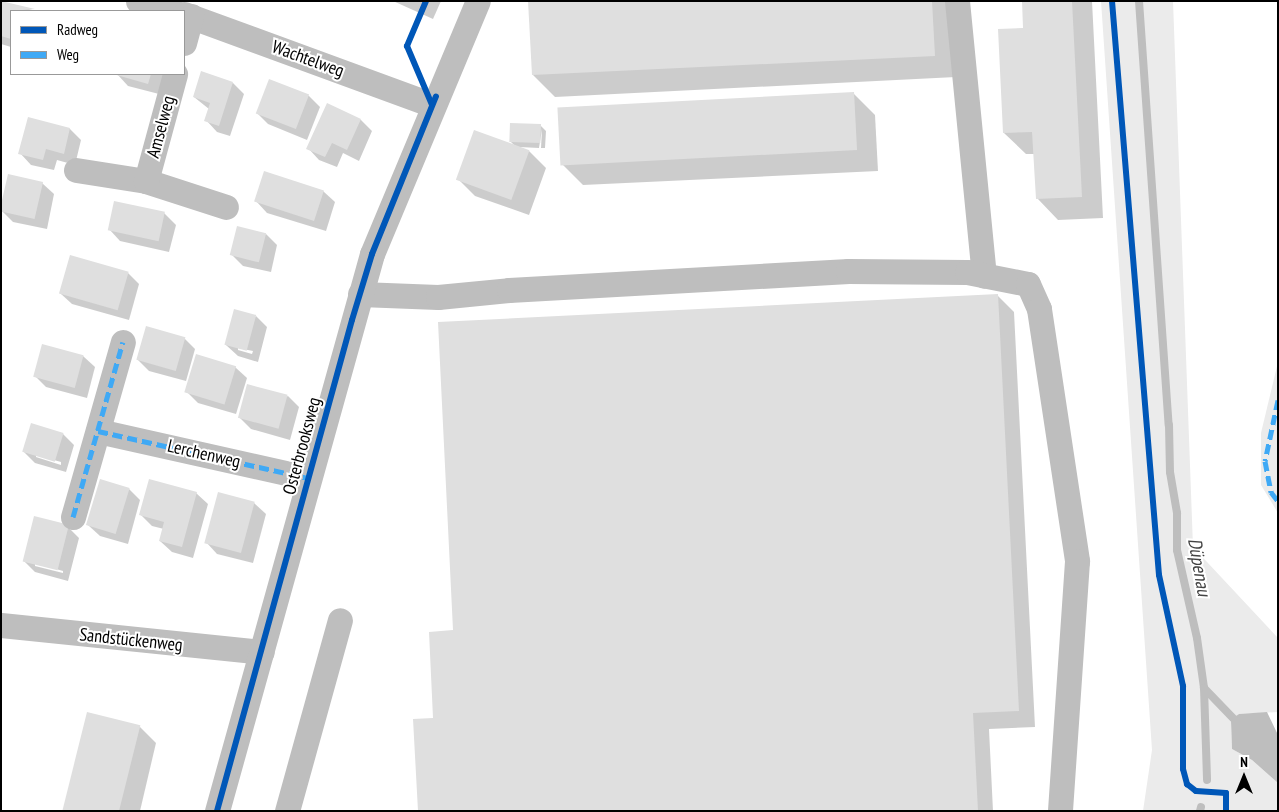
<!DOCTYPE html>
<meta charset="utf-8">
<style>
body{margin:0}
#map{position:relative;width:1279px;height:812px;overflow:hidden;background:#fff;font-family:"PT Sans Narrow",sans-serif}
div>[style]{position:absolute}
.green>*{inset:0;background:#ebebeb}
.water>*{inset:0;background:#bebebe}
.shadow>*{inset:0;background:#0003}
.stream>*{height:8px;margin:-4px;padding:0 4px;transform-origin:4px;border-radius:4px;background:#bebebe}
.building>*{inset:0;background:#dfdfdf;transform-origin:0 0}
.minor>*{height:25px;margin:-12.5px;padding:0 12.5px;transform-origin:12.5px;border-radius:12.5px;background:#bebebe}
.quiet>*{height:5px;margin-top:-2.5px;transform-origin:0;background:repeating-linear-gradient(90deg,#3fa9f5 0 10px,transparent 0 15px)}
.cycleway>*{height:6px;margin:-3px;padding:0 3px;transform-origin:3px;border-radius:3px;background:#0057b8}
span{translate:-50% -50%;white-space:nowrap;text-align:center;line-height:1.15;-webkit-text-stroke:4px #fff;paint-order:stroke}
.street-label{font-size:18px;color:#000}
.water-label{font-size:19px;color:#434343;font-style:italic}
.frame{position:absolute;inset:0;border:2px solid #000;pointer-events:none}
.legend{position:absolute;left:10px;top:10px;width:175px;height:65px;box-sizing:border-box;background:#fff;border:1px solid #999;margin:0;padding:6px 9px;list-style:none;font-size:15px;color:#000}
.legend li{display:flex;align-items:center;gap:10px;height:25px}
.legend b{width:25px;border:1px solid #999}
.north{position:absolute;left:1219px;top:752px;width:50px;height:50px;-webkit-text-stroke:4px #fff;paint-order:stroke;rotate:0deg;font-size:14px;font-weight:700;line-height:20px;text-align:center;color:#000}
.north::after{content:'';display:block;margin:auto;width:18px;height:22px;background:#000;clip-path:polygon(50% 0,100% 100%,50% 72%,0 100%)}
</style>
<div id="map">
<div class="green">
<div style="clip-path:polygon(1101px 1px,1173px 1px,1193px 547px,1278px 638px,1278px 712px,1239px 714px,1231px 721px,1232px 749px,1252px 760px,1278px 783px,1278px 811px,1143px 811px,1152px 750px)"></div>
<div style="clip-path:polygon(1278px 362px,1278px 513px,1261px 485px,1261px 433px)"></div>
</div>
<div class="water">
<div style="clip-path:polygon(1267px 712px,1278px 735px,1278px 783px,1252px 760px,1232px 749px,1231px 721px,1233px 718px,1239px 714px)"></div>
</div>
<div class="shadow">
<div style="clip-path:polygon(393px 1px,441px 1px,433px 19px)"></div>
<div style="clip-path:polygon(530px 1px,952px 1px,956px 77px,555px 97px,533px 75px)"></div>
<div style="clip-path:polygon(1023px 1px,1092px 1px,1103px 218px,1058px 220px,1037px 198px,1035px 154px,1026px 154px,1004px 133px,1024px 29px)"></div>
<div style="clip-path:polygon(1px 2px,36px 11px,11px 11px,11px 47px,1px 44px)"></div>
<div style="clip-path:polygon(117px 74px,165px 74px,159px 94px,128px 86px)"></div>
<div style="clip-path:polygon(270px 80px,309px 96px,320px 107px,307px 140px,268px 124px,257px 113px)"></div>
<div style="clip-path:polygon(233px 83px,244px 94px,230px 136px,217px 132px,206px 120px,209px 109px,194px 97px)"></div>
<div style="clip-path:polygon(854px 94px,875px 115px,878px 171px,583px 185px,561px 163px)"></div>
<div style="clip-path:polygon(328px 105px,361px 120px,372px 131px,359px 161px,343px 153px,337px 167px,319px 160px,308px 148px)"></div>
<div style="clip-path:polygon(28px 119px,70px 129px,81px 140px,75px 165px,57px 160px,54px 170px,31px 165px,20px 153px)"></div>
<div style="clip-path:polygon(540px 125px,546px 131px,545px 148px,541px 148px,542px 129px,539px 148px,519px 147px,529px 151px,546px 168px,529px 215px,475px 196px,458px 179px,515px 146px,511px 142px)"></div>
<div style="clip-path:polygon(42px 183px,54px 194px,47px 229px,13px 222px,2px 211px)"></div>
<div style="clip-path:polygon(323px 191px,335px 202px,326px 231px,267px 213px,256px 201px)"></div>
<div style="clip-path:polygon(164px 213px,176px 225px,169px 252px,120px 241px,109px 229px)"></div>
<div style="clip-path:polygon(266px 234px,277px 245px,271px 272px,243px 266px,232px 255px)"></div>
<div style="clip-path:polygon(128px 273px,139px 284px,129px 320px,72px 304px,60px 293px)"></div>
<div style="clip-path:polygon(997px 295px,1014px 312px,1035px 727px,989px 729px,993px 811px,419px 811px,435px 719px,455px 632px)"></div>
<div style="clip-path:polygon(evenodd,256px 316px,267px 327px,258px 362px,238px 356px,226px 345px,256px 316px,238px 348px,253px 351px,252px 354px,238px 350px,238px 348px)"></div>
<div style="clip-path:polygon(184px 338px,195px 349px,186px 381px,149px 371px,138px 360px)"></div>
<div style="clip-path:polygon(83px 356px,95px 367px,87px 398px,46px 387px,35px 376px)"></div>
<div style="clip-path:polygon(235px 367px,247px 378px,236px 414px,198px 403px,187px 392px)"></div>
<div style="clip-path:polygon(288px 396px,299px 407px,290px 440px,251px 429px,240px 418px)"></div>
<div style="clip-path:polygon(evenodd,63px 434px,74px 445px,66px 472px,35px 463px,24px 452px,63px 434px,36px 455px,61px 462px,61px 465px,36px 457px,36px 455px)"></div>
<div style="clip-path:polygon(129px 489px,140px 500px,128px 544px,100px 536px,88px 525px)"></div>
<div style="clip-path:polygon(196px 493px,208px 504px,193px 558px,172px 552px,160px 541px,164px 529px,152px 526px,141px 515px)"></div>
<div style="clip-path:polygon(254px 503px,266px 514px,253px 563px,217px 554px,206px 542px)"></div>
<div style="clip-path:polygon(evenodd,68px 527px,79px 538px,68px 581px,35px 572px,24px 561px,68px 527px,35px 563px,63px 571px,63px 573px,35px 566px,35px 563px)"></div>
<div style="clip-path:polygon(139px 726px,156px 743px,140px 811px,65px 811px)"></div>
</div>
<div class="stream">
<div style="left:1139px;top:1px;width:425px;rotate:86deg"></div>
<div style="left:1169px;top:425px;width:47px;rotate:88.8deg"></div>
<div style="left:1170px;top:472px;width:42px;rotate:80.3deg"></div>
<div style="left:1177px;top:513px;width:37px;rotate:90deg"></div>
<div style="left:1177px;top:550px;width:90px;rotate:77.2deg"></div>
<div style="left:1197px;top:638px;width:50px;rotate:82deg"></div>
<div style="left:1204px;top:688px;width:42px;rotate:46deg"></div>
<div style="left:1204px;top:688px;width:92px;rotate:88.1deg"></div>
<div style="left:1200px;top:811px;width:4px;rotate:-76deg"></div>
</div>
<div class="building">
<div style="clip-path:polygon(1px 1px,35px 9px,11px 11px,11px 39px,1px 36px)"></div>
<div style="clip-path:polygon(528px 1px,932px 1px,935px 56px,532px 75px)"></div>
<div style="clip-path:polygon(1022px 1px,1072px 1px,1082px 197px,1036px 199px,1032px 132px,1003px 133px,998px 29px,1023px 28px)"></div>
<div style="clip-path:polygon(201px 71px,233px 82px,219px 126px,204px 121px,210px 103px,193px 97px)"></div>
<div style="clip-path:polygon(113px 74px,151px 74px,148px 84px)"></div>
<div style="left:269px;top:79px;width:43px;height:37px;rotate:21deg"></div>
<div style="left:854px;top:92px;width:58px;height:297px;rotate:87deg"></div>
<div style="clip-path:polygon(327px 103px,361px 119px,347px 150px,332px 143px,325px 157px,306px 149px)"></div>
<div style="clip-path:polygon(28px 117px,70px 128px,64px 154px,46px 149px,43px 160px,18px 154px)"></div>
<div style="left:510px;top:123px;width:31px;height:19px;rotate:2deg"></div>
<div style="left:474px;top:130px;width:59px;height:53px;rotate:20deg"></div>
<div style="left:264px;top:171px;width:63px;height:32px;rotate:18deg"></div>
<div style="left:8px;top:174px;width:36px;height:38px;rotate:13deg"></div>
<div style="left:114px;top:201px;width:52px;height:30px;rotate:12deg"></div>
<div style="left:237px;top:226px;width:30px;height:30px;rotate:14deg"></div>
<div style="left:70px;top:255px;width:61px;height:40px;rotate:16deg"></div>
<div style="clip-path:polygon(998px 294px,1019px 711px,973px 713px,978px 811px,418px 811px,413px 719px,433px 718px,429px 632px,453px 630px,438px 322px)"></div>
<div style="left:234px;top:309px;width:23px;height:37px;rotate:15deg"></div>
<div style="left:146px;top:326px;width:41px;height:35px;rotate:16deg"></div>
<div style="left:42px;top:344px;width:43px;height:34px;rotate:15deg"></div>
<div style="left:196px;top:354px;width:42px;height:40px;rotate:17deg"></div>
<div style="left:247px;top:384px;width:42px;height:35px;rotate:15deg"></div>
<div style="left:31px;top:423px;width:34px;height:30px;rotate:17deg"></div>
<div style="left:100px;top:479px;width:31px;height:48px;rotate:17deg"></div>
<div style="clip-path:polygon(149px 479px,197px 492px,182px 547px,159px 541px,164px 522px,139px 515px)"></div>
<div style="left:218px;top:492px;width:38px;height:53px;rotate:15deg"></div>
<div style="left:34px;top:516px;width:36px;height:47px;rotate:14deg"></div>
<div style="left:87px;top:712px;width:55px;height:102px;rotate:14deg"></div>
</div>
<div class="minor">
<div style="left:138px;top:1px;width:37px;rotate:16deg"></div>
<div style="left:957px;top:1px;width:276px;rotate:84.4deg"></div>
<div style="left:184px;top:14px;width:264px;rotate:20.1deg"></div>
<div style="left:184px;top:43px;width:28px;rotate:-75deg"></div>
<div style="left:76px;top:170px;width:71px;rotate:8.9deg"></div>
<div style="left:146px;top:181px;width:84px;rotate:18deg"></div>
<div style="left:146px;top:181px;width:111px;rotate:-74.8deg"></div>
<div style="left:360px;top:294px;width:78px;rotate:2.2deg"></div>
<div style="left:438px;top:297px;width:71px;rotate:-5.6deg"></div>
<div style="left:509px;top:290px;width:340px;rotate:-3.2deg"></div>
<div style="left:848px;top:271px;width:119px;rotate:0.5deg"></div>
<div style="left:967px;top:272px;width:62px;rotate:11.1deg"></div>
<div style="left:1028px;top:284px;width:27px;rotate:66deg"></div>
<div style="left:1039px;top:309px;width:255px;rotate:81.4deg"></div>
<div style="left:1077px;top:561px;width:251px;rotate:93.9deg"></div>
<div style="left:98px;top:431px;width:216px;rotate:12.6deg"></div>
<div style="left:73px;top:517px;width:182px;rotate:-74.1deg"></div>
<div style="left:1px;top:625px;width:262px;rotate:5.9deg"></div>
<div style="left:217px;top:811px;width:578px;rotate:-74.45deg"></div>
<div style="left:372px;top:254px;width:274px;rotate:-67.3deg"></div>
<div style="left:287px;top:811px;width:198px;rotate:-74.5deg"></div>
</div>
<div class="quiet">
<div style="left:1278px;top:400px;width:62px;rotate:102deg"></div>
<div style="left:1265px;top:461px;width:32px;rotate:79deg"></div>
<div style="left:1271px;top:492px;width:11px;rotate:52deg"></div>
<div style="left:98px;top:431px;width:216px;rotate:12.6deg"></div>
<div style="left:73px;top:517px;width:182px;rotate:-74.1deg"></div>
</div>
<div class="cycleway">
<div style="left:426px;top:1px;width:49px;rotate:112.9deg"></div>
<div style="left:407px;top:46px;width:64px;rotate:67deg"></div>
<div style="left:1112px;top:1px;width:576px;rotate:85.32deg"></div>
<div style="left:1159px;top:575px;width:114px;rotate:77.8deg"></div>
<div style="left:1183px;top:686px;width:83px;rotate:90deg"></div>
<div style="left:1183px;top:769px;width:16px;rotate:75deg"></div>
<div style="left:1187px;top:784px;width:11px;rotate:38deg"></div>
<div style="left:1196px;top:791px;width:30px;rotate:4deg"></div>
<div style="left:1226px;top:793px;width:18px;rotate:90deg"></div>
<div style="left:217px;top:811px;width:509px;rotate:-74.63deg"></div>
<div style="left:352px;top:320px;width:69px;rotate:-73.1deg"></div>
<div style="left:372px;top:254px;width:170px;rotate:-67.9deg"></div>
</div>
<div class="street-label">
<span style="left:308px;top:59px;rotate:20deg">Wachtelweg</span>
<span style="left:161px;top:127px;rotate:-75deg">Amselweg</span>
<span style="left:302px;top:446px;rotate:-75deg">Osterbrooksweg</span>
<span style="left:204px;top:454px;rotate:13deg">Lerchenweg</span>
<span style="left:131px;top:640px;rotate:6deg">Sandstückenweg</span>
</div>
<div class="water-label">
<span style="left:1199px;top:567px;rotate:80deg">Düpenau</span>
</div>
<div class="frame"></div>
<ul class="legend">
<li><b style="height:6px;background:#0057b8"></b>Radweg</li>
<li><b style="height:6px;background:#3fa9f5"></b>Weg</li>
</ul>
<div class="north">N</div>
</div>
